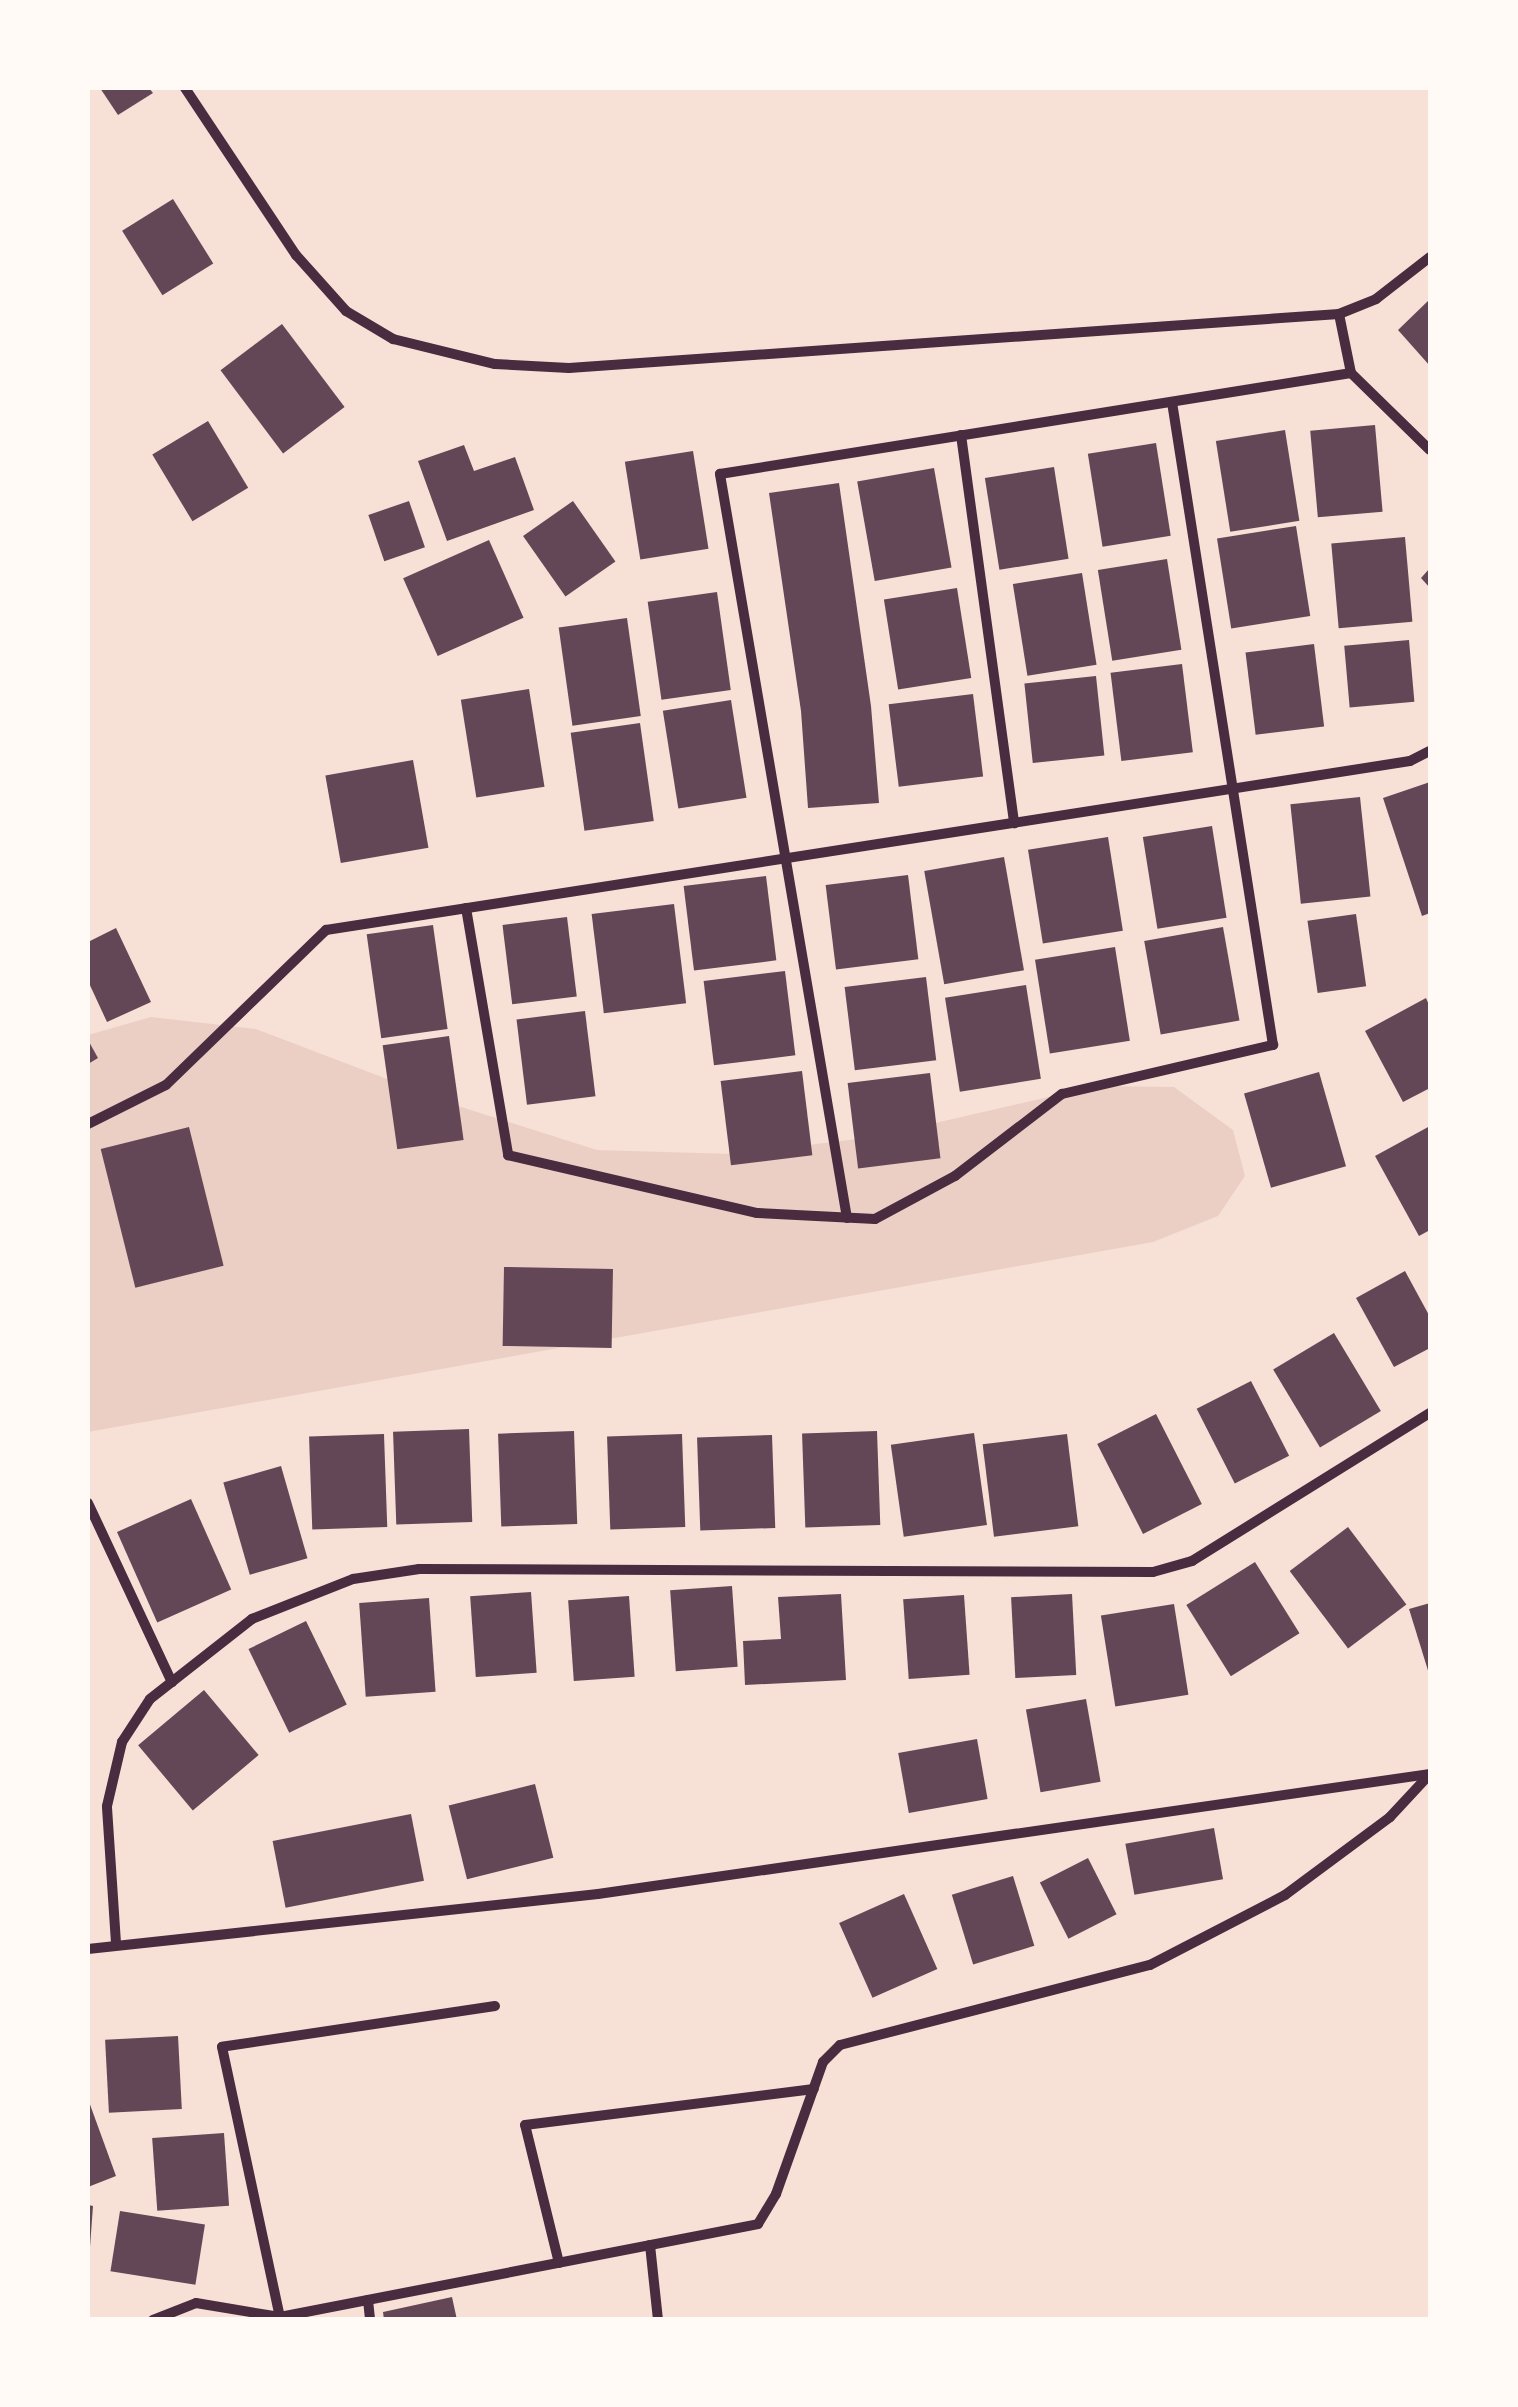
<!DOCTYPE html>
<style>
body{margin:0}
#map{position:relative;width:1518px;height:2407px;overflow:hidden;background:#f7e1d7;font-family:Ubuntu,sans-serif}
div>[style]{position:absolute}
.green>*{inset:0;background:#ebcfc5}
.building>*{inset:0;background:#644757;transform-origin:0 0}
.minor>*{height:10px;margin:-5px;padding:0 5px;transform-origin:5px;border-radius:5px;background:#4a2c40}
span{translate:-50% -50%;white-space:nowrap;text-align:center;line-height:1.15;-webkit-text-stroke:10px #fffaf5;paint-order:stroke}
.frame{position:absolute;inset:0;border:90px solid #fffaf5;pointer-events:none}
</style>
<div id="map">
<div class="green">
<div style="clip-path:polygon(151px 1017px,256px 1029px,458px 1106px,597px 1150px,733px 1154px,874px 1137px,1096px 1086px,1174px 1087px,1233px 1130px,1245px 1176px,1218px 1216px,1153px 1242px,88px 1432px,88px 1035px)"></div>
</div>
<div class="building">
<div style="clip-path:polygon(100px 88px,149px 88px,153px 93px,118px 115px)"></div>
<div style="left:173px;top:199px;width:76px;height:60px;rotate:58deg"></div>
<div style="clip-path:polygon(1430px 299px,1430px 366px,1398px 330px)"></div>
<div style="left:282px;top:324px;width:104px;height:77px;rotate:53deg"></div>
<div style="left:208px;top:421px;width:78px;height:65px;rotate:59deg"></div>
<div style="left:1375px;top:425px;width:87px;height:65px;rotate:85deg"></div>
<div style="left:1285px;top:430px;width:92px;height:70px;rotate:81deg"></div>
<div style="left:1156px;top:443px;width:94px;height:69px;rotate:81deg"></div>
<div style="clip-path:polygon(464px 445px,474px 471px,515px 457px,534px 510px,447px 541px,418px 461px)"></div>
<div style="left:693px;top:451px;width:99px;height:69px;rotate:81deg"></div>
<div style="left:1054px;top:467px;width:93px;height:70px;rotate:81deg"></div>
<div style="left:934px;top:468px;width:101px;height:78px;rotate:80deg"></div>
<div style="clip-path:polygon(839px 483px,871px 706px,879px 803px,808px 808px,801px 711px,769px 493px)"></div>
<div style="left:409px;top:501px;width:49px;height:43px;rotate:71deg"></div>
<div style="left:573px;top:501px;width:74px;height:61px;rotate:55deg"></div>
<div style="left:1296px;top:526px;width:91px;height:80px;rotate:81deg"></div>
<div style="left:1405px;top:537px;width:85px;height:74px;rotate:85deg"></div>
<div style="left:489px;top:540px;width:85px;height:94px;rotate:66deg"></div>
<div style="left:1167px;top:559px;width:92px;height:70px;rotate:81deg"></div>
<div style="clip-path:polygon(1430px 568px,1430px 588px,1421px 578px)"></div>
<div style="left:1082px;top:573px;width:93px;height:70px;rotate:81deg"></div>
<div style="left:957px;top:588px;width:91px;height:74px;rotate:81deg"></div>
<div style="left:717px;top:592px;width:99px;height:70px;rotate:82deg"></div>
<div style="left:627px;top:618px;width:99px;height:69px;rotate:82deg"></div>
<div style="left:1409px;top:640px;width:62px;height:65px;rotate:85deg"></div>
<div style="left:1314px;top:644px;width:83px;height:69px;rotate:83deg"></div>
<div style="left:1182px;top:664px;width:89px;height:72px;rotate:83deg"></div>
<div style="left:1096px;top:676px;width:80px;height:72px;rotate:84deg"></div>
<div style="left:529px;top:689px;width:99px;height:69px;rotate:81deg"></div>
<div style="left:973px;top:694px;width:83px;height:85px;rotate:83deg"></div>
<div style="left:731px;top:700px;width:99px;height:69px;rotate:81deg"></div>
<div style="left:640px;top:723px;width:99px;height:70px;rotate:82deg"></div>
<div style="left:413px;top:760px;width:89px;height:89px;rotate:80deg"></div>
<div style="clip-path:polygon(1430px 782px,1430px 913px,1422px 916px,1383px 798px)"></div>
<div style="left:1360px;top:797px;width:100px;height:70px;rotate:84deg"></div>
<div style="left:1212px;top:826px;width:93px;height:70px;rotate:81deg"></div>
<div style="left:1108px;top:837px;width:95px;height:81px;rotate:81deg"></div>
<div style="left:1004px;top:857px;width:115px;height:81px;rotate:80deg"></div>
<div style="left:908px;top:875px;width:85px;height:83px;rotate:83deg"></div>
<div style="left:766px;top:876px;width:85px;height:83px;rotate:83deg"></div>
<div style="left:674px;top:904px;width:100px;height:83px;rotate:83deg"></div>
<div style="left:1356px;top:914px;width:73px;height:49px;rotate:82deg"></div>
<div style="left:567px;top:917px;width:80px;height:65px;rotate:83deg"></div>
<div style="left:433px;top:925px;width:105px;height:67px;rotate:82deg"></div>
<div style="left:1223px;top:927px;width:95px;height:80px;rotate:80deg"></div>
<div style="clip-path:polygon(116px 928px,151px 1002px,107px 1022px,88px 981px,88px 942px)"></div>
<div style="left:1115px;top:947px;width:95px;height:81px;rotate:81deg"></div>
<div style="left:785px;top:971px;width:85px;height:82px;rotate:83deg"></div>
<div style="left:926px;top:977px;width:84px;height:82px;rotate:83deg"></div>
<div style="left:1026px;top:985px;width:95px;height:82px;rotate:81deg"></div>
<div style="clip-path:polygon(1426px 998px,1430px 1007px,1430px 1088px,1403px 1102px,1365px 1031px)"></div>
<div style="left:585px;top:1011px;width:86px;height:69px;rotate:83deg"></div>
<div style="left:449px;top:1036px;width:105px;height:67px;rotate:82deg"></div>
<div style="clip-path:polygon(88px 1040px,98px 1058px,88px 1064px)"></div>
<div style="left:802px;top:1071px;width:85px;height:82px;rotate:83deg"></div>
<div style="left:1319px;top:1072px;width:98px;height:78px;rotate:74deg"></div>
<div style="left:930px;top:1073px;width:86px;height:83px;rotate:83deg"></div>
<div style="clip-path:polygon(1430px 1126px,1430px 1230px,1419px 1236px,1375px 1156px)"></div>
<div style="left:189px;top:1127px;width:143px;height:91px;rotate:76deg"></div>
<div style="left:504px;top:1267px;width:109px;height:79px;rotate:1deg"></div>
<div style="clip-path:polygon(1405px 1271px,1430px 1317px,1430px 1348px,1394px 1367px,1356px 1298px)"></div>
<div style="left:1334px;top:1333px;width:91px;height:71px;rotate:59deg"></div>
<div style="left:1251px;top:1381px;width:84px;height:61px;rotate:63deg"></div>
<div style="left:1156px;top:1414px;width:101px;height:66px;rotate:63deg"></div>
<div style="left:469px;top:1429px;width:93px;height:76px;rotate:88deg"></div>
<div style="left:574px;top:1431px;width:93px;height:76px;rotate:88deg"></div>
<div style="left:877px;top:1431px;width:94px;height:75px;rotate:88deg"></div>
<div style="left:974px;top:1433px;width:93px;height:84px;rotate:82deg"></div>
<div style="left:384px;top:1434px;width:93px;height:75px;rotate:88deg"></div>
<div style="left:682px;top:1434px;width:93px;height:75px;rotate:88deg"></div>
<div style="left:1067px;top:1434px;width:93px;height:85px;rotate:83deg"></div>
<div style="left:772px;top:1435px;width:93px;height:75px;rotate:88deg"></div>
<div style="left:281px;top:1466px;width:96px;height:60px;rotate:74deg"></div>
<div style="left:191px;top:1499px;width:99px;height:81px;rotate:66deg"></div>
<div style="left:1348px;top:1527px;width:97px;height:73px;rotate:53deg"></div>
<div style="left:1255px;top:1562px;width:84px;height:81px;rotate:58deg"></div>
<div style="left:732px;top:1586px;width:81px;height:62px;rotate:86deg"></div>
<div style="left:531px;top:1592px;width:81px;height:61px;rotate:86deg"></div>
<div style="clip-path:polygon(841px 1594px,846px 1680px,745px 1685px,743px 1641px,781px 1639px,778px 1597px)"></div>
<div style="left:1072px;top:1594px;width:81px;height:61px;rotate:87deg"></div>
<div style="left:964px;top:1595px;width:80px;height:61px;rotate:86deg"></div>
<div style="left:629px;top:1596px;width:81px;height:61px;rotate:86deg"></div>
<div style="left:429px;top:1598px;width:94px;height:70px;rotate:86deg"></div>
<div style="clip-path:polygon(1430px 1603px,1430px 1677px,1409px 1609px)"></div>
<div style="left:1174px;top:1604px;width:92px;height:74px;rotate:81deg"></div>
<div style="left:306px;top:1621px;width:93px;height:64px;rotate:64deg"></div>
<div style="left:204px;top:1690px;width:85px;height:86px;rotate:50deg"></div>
<div style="left:1086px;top:1699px;width:84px;height:61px;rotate:80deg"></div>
<div style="left:977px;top:1739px;width:61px;height:80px;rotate:80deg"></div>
<div style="left:535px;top:1784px;width:76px;height:89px;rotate:76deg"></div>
<div style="left:411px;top:1814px;width:68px;height:141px;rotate:79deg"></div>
<div style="left:1214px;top:1828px;width:52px;height:90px;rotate:80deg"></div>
<div style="left:1088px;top:1858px;width:63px;height:54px;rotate:63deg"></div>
<div style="left:1013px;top:1876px;width:73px;height:64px;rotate:73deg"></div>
<div style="left:904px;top:1894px;width:82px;height:71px;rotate:66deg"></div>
<div style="left:178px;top:2036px;width:73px;height:73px;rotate:87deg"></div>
<div style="clip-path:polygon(88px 2099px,116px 2176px,88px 2187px)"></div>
<div style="left:224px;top:2133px;width:73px;height:72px;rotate:86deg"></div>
<div style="clip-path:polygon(88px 2205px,93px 2206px,90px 2247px,88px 2247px)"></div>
<div style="left:120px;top:2211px;width:86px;height:61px;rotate:9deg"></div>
<div style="clip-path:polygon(452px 2297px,457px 2320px,384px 2320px,383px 2312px)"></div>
</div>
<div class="minor">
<div style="left:185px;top:88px;width:201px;rotate:56.4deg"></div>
<div style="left:296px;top:255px;width:75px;rotate:48.2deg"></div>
<div style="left:346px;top:311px;width:55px;rotate:30.8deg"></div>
<div style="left:393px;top:339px;width:105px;rotate:13.8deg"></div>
<div style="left:495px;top:364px;width:74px;rotate:3.1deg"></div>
<div style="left:569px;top:368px;width:772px;rotate:-4.01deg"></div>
<div style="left:1339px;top:314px;width:40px;rotate:-22deg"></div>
<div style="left:1376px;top:299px;width:68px;rotate:-37.9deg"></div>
<div style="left:1339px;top:314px;width:60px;rotate:78.5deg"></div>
<div style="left:1351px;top:373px;width:110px;rotate:44.3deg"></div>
<div style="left:961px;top:435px;width:392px;rotate:82.2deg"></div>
<div style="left:466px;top:908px;width:251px;rotate:80.3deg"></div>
<div style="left:508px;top:1155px;width:256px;rotate:13.1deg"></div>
<div style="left:757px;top:1213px;width:118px;rotate:2.9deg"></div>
<div style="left:875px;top:1219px;width:91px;rotate:-28.3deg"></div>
<div style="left:955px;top:1176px;width:135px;rotate:-37.5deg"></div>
<div style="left:1062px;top:1094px;width:217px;rotate:-13.1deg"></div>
<div style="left:1273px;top:1045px;width:651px;rotate:-98.93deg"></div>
<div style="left:88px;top:1124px;width:87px;rotate:-26.6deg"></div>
<div style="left:166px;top:1085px;width:223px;rotate:-44.1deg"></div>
<div style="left:326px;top:930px;width:1097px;rotate:-8.86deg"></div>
<div style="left:1410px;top:761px;width:22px;rotate:-27deg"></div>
<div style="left:847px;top:1218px;width:755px;rotate:-99.69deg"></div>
<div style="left:720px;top:474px;width:639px;rotate:-9.09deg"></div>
<div style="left:88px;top:1503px;width:198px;rotate:64.9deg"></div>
<div style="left:116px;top:1943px;width:137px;rotate:-93.8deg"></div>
<div style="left:107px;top:1806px;width:66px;rotate:-76.8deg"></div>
<div style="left:122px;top:1742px;width:51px;rotate:-56.9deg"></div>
<div style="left:150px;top:1699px;width:130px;rotate:-38.1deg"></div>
<div style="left:252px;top:1619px;width:109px;rotate:-21.6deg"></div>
<div style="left:353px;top:1579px;width:67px;rotate:-8.6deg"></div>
<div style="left:419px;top:1569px;width:734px;rotate:0.23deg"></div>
<div style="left:1153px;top:1572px;width:41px;rotate:-15.8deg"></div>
<div style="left:1192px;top:1561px;width:280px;rotate:-31.9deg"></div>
<div style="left:88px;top:1949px;width:513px;rotate:-6.16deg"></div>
<div style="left:598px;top:1894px;width:841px;rotate:-8.21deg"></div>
<div style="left:495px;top:2006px;width:276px;rotate:171.5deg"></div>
<div style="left:222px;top:2047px;width:276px;rotate:77.9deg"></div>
<div style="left:280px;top:2317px;width:487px;rotate:-11deg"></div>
<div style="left:758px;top:2224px;width:35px;rotate:-59deg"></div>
<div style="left:776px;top:2194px;width:140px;rotate:-70.4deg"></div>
<div style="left:823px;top:2062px;width:24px;rotate:-45deg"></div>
<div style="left:840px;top:2045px;width:320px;rotate:-14.5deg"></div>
<div style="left:1150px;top:1965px;width:152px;rotate:-27.4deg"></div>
<div style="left:1285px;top:1895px;width:131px;rotate:-36.6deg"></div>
<div style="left:1390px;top:1817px;width:59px;rotate:-47.1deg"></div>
<div style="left:650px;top:2245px;width:75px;rotate:83.9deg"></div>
<div style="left:559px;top:2263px;width:142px;rotate:-103.8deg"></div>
<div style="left:525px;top:2125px;width:291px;rotate:-7.1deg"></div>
<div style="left:368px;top:2300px;width:20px;rotate:84deg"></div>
<div style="left:153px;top:2320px;width:46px;rotate:-21.6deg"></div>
<div style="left:196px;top:2303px;width:85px;rotate:9.5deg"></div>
</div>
<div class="frame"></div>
</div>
